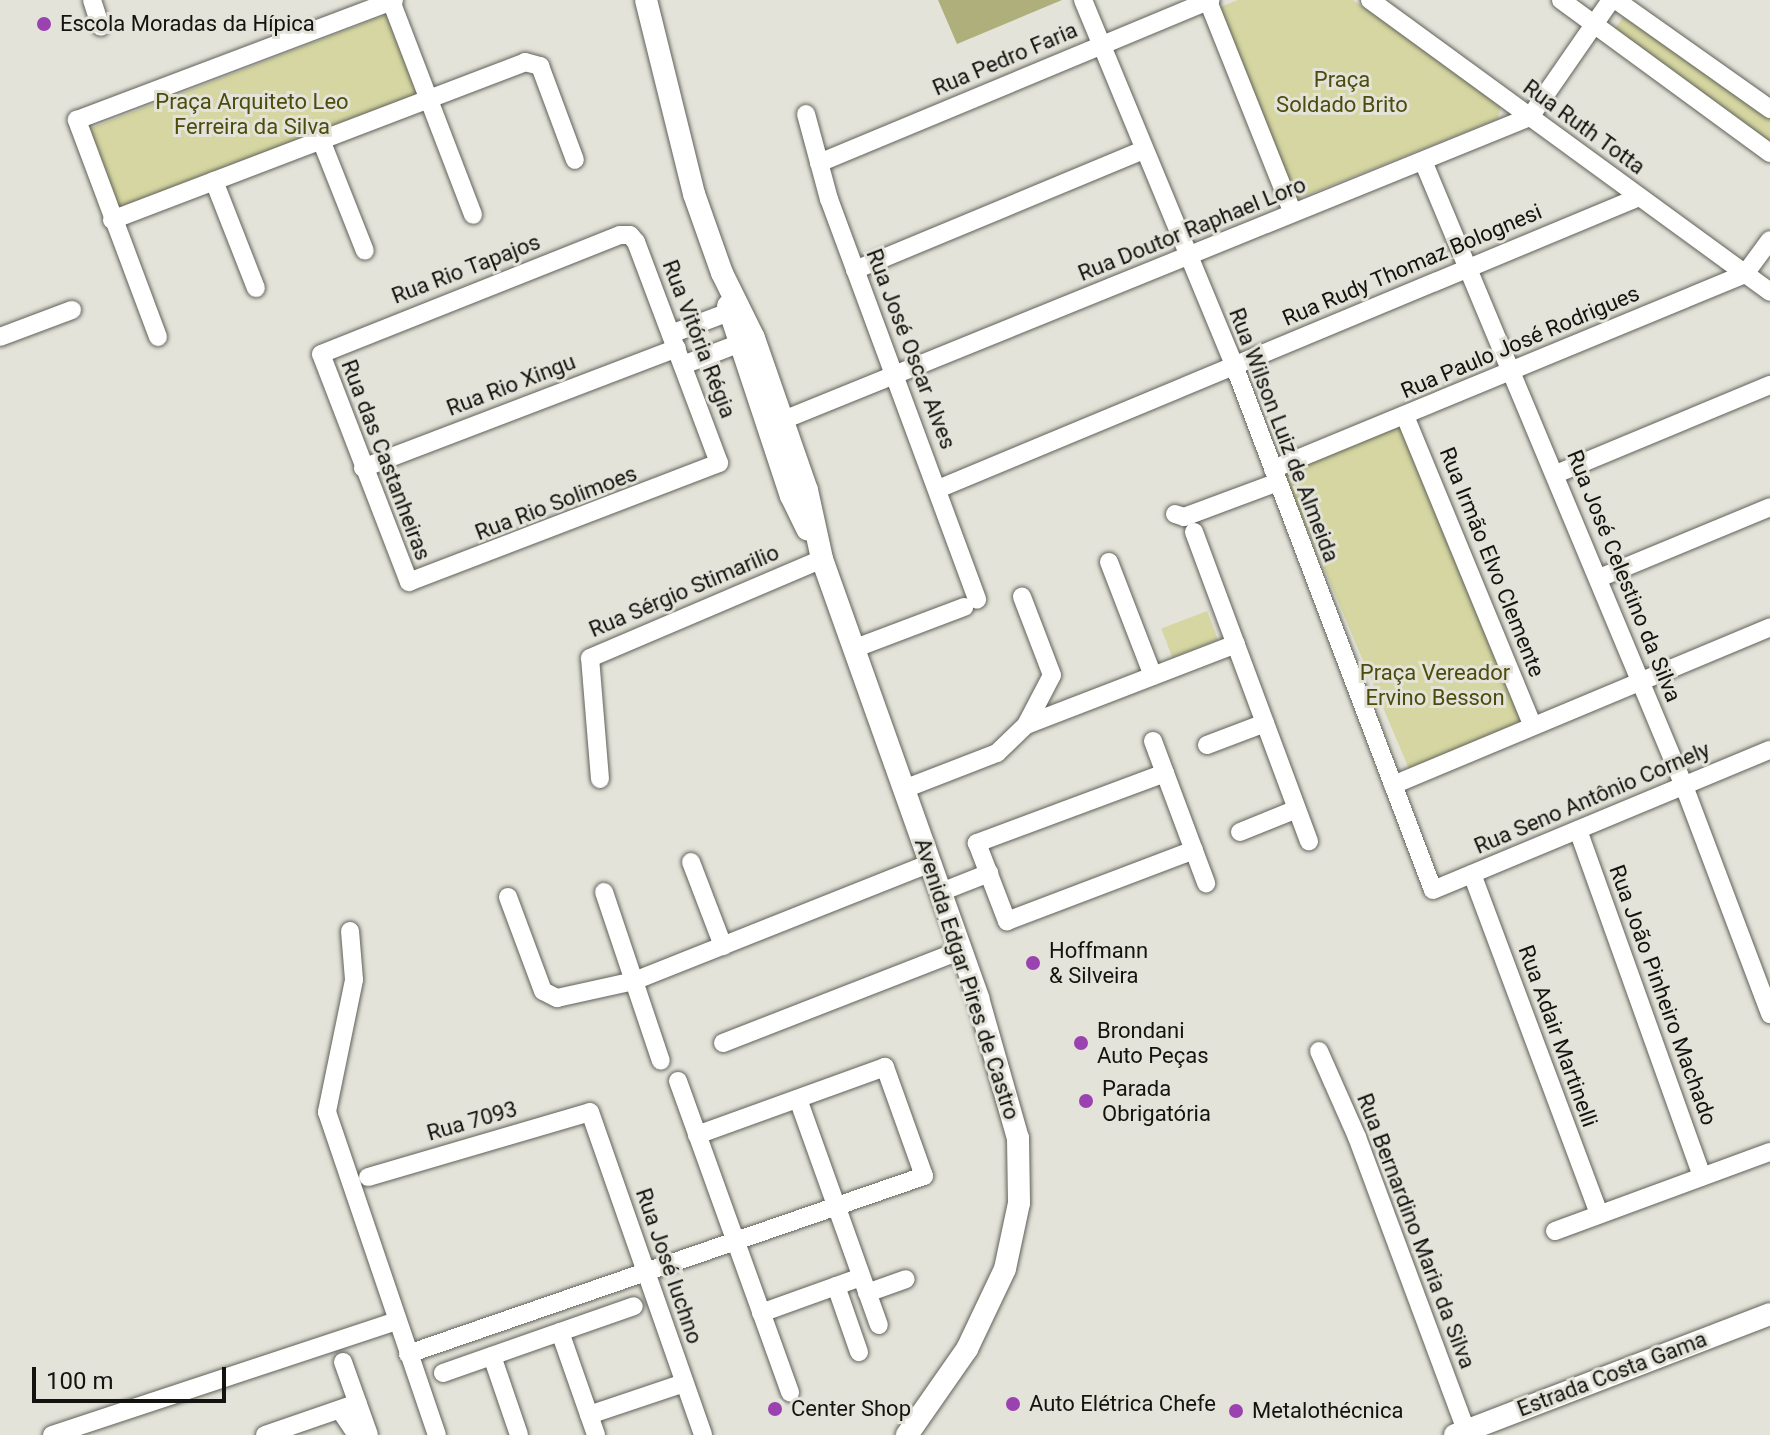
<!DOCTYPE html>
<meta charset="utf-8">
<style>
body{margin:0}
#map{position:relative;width:1770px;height:1435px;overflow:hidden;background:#e3e3da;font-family:Roboto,sans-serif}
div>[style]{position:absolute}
.green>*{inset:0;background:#d5d6a1;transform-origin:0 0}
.forest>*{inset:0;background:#aeaf7b}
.roads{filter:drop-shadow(0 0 2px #606158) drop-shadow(0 0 2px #606158)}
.minor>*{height:18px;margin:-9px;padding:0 9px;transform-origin:9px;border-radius:9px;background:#fff}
.major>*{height:22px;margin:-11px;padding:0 11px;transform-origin:11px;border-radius:11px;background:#fff}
.dots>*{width:22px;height:22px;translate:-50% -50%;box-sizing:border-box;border:4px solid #e3e3da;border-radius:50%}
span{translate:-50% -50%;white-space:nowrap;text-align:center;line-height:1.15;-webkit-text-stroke:6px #e3e3da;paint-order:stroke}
.poi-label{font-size:22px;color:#131310}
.left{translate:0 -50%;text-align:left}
.street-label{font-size:22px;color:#131310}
.park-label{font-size:22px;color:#4d4c0c}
.scale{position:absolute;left:32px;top:1367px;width:194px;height:36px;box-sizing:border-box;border:4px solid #131310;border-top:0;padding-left:10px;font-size:24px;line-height:28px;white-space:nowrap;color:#131310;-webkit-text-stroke:6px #e3e3da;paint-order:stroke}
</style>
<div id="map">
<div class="green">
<div style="clip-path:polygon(1238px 0,1353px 0,1501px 103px,1498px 119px,1297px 199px,1220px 7px)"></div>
<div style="clip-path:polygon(1626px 13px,1770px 114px,1770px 147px,1614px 30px)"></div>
<div style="left:388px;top:14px;width:90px;height:324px;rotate:69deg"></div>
<div style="left:1400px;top:425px;width:322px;height:126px;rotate:67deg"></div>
<div style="left:1207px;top:611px;width:31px;height:49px;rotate:69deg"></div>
</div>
<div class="forest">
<div style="clip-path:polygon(938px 0,1062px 0,957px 44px)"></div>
</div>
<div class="roads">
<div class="minor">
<div style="left:92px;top:0;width:28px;rotate:72deg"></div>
<div style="left:1083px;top:0;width:395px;rotate:67.5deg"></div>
<div style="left:1234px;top:365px;width:561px;rotate:69.24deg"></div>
<div style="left:1433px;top:890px;width:365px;rotate:-22.6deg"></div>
<div style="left:1370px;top:0;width:495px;rotate:36.1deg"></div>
<div style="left:1561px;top:0;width:259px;rotate:36.2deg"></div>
<div style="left:1616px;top:0;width:189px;rotate:35.3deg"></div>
<div style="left:391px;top:1px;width:229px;rotate:69deg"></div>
<div style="left:1208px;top:1px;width:228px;rotate:68.2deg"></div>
<div style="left:806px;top:114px;width:88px;rotate:74.9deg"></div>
<div style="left:829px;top:199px;width:427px;rotate:69.7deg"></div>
<div style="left:321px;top:140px;width:119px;rotate:68.4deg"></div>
<div style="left:1423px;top:161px;width:677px;rotate:67.33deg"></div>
<div style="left:1684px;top:786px;width:244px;rotate:69.3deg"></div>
<div style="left:819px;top:163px;width:424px;rotate:-22.6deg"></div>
<div style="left:214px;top:181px;width:115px;rotate:68.6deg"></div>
<div style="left:112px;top:220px;width:442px;rotate:-20.9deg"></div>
<div style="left:525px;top:62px;width:16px;rotate:15deg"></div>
<div style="left:540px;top:66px;width:100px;rotate:69.6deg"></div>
<div style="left:620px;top:235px;width:10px"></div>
<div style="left:630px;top:235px;width:9px;rotate:49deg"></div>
<div style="left:636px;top:242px;width:236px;rotate:69.4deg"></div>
<div style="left:719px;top:463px;width:332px;rotate:159deg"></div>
<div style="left:409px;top:582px;width:244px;rotate:-111.1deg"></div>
<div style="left:321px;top:354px;width:322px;rotate:-21.7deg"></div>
<div style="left:855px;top:270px;width:312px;rotate:-22.6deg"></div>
<div style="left:671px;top:334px;width:62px;rotate:-20.8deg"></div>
<div style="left:0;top:337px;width:77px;rotate:-20.6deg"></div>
<div style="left:158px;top:337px;width:232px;rotate:-110.5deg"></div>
<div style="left:77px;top:120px;width:339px;rotate:-20.7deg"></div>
<div style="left:683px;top:365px;width:59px;rotate:-20.9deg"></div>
<div style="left:1405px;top:416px;width:335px;rotate:67.6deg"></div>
<div style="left:771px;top:425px;width:819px;rotate:-22.09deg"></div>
<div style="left:1530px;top:117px;width:142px;rotate:-55.3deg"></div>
<div style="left:363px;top:468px;width:336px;rotate:-20.9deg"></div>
<div style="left:1273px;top:469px;width:511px;rotate:-22.45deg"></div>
<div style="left:1745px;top:274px;width:42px;rotate:-53.7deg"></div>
<div style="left:1556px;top:474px;width:232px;rotate:-22.6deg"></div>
<div style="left:938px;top:489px;width:759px;rotate:-22.61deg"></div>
<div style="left:1175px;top:514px;width:9px;rotate:18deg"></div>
<div style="left:1184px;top:517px;width:100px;rotate:-20.4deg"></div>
<div style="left:1194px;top:532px;width:330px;rotate:69.6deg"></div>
<div style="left:1109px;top:562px;width:122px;rotate:68.9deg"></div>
<div style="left:1599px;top:578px;width:185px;rotate:-22.5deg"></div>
<div style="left:853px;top:649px;width:119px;rotate:-20.7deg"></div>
<div style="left:1026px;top:725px;width:225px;rotate:-21.1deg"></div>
<div style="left:1153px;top:741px;width:152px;rotate:69.5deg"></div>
<div style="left:1207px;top:745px;width:62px;rotate:-20.8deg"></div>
<div style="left:1165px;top:773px;width:201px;rotate:159.6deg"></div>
<div style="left:977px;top:843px;width:84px;rotate:69deg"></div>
<div style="left:1007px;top:921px;width:200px;rotate:-20.8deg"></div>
<div style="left:600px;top:779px;width:121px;rotate:-94.7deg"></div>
<div style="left:590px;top:658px;width:252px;rotate:-23.1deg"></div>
<div style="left:1393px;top:785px;width:409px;rotate:-22.7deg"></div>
<div style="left:904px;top:789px;width:100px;rotate:-21.2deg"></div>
<div style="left:997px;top:753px;width:40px;rotate:-44deg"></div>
<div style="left:1026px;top:725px;width:56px;rotate:-62.5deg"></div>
<div style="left:1052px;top:675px;width:84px;rotate:-111deg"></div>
<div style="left:1578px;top:830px;width:368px;rotate:70.3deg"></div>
<div style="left:1240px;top:832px;width:61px;rotate:-22deg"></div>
<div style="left:691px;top:862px;width:90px;rotate:69.1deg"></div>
<div style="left:1472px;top:874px;width:363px;rotate:69.5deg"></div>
<div style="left:604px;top:892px;width:178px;rotate:71.4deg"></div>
<div style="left:941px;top:892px;width:52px;rotate:-21.6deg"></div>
<div style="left:508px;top:897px;width:100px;rotate:69.6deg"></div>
<div style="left:543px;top:991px;width:16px;rotate:27deg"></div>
<div style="left:557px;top:998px;width:79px;rotate:-12.4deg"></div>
<div style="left:634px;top:981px;width:319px;rotate:-21.7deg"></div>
<div style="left:350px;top:931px;width:49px;rotate:85.3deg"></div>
<div style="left:354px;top:980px;width:135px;rotate:101.6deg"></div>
<div style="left:327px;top:1112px;width:341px;rotate:71.2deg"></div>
<div style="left:723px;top:1043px;width:256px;rotate:-21.3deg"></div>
<div style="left:1319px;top:1051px;width:94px;rotate:66.2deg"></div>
<div style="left:1357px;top:1137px;width:313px;rotate:69.6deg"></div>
<div style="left:678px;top:1081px;width:331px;rotate:70.2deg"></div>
<div style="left:798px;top:1099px;width:240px;rotate:70.3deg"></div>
<div style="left:368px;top:1177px;width:231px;rotate:-16.3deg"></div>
<div style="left:590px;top:1112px;width:342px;rotate:70.7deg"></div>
<div style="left:1555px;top:1231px;width:229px;rotate:-20.2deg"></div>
<div style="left:836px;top:1286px;width:70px;rotate:70.8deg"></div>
<div style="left:867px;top:1293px;width:41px;rotate:-19.7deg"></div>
<div style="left:761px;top:1313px;width:106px;rotate:-19.8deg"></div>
<div style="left:560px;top:1332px;width:109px;rotate:70.7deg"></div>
<div style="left:408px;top:1354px;width:546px;rotate:-19.03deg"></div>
<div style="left:924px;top:1176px;width:116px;rotate:-109.7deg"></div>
<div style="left:885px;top:1067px;width:200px;rotate:160.1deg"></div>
<div style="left:492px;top:1356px;width:83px;rotate:71.1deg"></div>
<div style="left:343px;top:1362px;width:77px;rotate:70.4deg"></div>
<div style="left:443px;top:1373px;width:202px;rotate:-19.3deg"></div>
<div style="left:340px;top:1410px;width:30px;rotate:56deg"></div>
<div style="left:589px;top:1415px;width:100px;rotate:-18.6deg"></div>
<div style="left:52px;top:1435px;width:363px;rotate:-18.3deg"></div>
<div style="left:265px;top:1435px;width:98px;rotate:-19deg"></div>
</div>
<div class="major">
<div style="left:646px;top:0;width:200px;rotate:76.1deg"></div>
<div style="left:694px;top:194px;width:84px;rotate:70.5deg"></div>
<div style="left:722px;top:273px;width:72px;rotate:63.8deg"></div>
<div style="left:754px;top:338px;width:161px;rotate:70.8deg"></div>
<div style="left:807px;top:490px;width:71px;rotate:77.7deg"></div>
<div style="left:822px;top:559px;width:466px;rotate:70.4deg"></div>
<div style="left:978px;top:998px;width:146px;rotate:74.1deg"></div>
<div style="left:1018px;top:1138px;width:65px;rotate:89.1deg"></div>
<div style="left:1019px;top:1203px;width:67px;rotate:102deg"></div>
<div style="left:1005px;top:1269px;width:89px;rotate:115.4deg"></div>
<div style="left:967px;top:1349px;width:105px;rotate:124.9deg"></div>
<div style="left:728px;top:306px;width:200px;rotate:71.7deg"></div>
<div style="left:791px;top:496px;width:37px;rotate:64deg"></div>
<div style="left:1455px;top:1435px;width:337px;rotate:-21deg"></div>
</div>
</div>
<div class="dots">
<div style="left:44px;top:24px;background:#9a43b0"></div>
<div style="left:1033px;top:963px;background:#9a43b0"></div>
<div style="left:1081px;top:1043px;background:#9a43b0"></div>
<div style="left:1086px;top:1101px;background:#9a43b0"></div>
<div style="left:1013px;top:1404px;background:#9a43b0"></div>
<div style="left:775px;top:1409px;background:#9a43b0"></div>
<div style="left:1236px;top:1411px;background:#9a43b0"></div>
</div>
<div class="poi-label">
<span class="left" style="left:60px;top:24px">Escola Moradas da Hípica</span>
<span class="left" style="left:1049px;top:963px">Hoffmann<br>&amp; Silveira</span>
<span class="left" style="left:1097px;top:1043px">Brondani<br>Auto Peças</span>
<span class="left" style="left:1102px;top:1101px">Parada<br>Obrigatória</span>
<span class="left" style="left:1029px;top:1404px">Auto Elétrica Chefe</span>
<span class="left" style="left:791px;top:1409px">Center Shop</span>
<span class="left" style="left:1252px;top:1411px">Metalothécnica</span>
</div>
<div class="street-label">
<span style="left:1005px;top:59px;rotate:-23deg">Rua Pedro Faria</span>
<span style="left:1584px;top:127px;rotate:36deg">Rua Ruth Totta</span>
<span style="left:1192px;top:229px;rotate:-22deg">Rua Doutor Raphael Loro</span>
<span style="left:1412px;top:265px;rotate:-23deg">Rua Rudy Thomaz Bolognesi</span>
<span style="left:466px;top:269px;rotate:-21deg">Rua Rio Tapajos</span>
<span style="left:699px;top:339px;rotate:69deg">Rua Vitória Régia</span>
<span style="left:1520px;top:342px;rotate:-23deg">Rua Paulo José Rodrigues</span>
<span style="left:911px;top:349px;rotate:69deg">Rua José Oscar Alves</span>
<span style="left:511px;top:385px;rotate:-21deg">Rua Rio Xingu</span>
<span style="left:1284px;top:435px;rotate:69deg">Rua Wilson Luiz de Almeida</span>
<span style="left:386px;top:460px;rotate:69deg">Rua das Castanheiras</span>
<span style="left:556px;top:503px;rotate:-21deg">Rua Rio Solimoes</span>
<span style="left:1492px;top:562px;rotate:68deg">Rua Irmão Elvo Clemente</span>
<span style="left:1624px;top:576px;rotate:68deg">Rua José Celestino da Silva</span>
<span style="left:684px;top:591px;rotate:-23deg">Rua Sérgio Stimarilio</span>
<span style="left:1592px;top:798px;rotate:-23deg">Rua Seno Antônio Cornely</span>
<span style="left:967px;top:979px;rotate:72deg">Avenida Edgar Pires de Castro</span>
<span style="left:1663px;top:995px;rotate:70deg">Rua João Pinheiro Machado</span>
<span style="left:1558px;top:1036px;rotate:70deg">Rua Adair Martinelli</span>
<span style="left:472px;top:1121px;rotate:-16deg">Rua 7093</span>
<span style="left:1416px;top:1231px;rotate:69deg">Rua Bernardino Maria da Silva</span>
<span style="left:669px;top:1266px;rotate:71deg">Rua José Iuchno</span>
<span style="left:1612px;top:1374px;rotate:-21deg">Estrada Costa Gama</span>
</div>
<div class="park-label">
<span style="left:1342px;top:92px">Praça<br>Soldado Brito</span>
<span style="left:252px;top:114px">Praça Arquiteto Leo<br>Ferreira da Silva</span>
<span style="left:1435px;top:685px">Praça Vereador<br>Ervino Besson</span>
</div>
<div class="scale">100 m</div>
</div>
